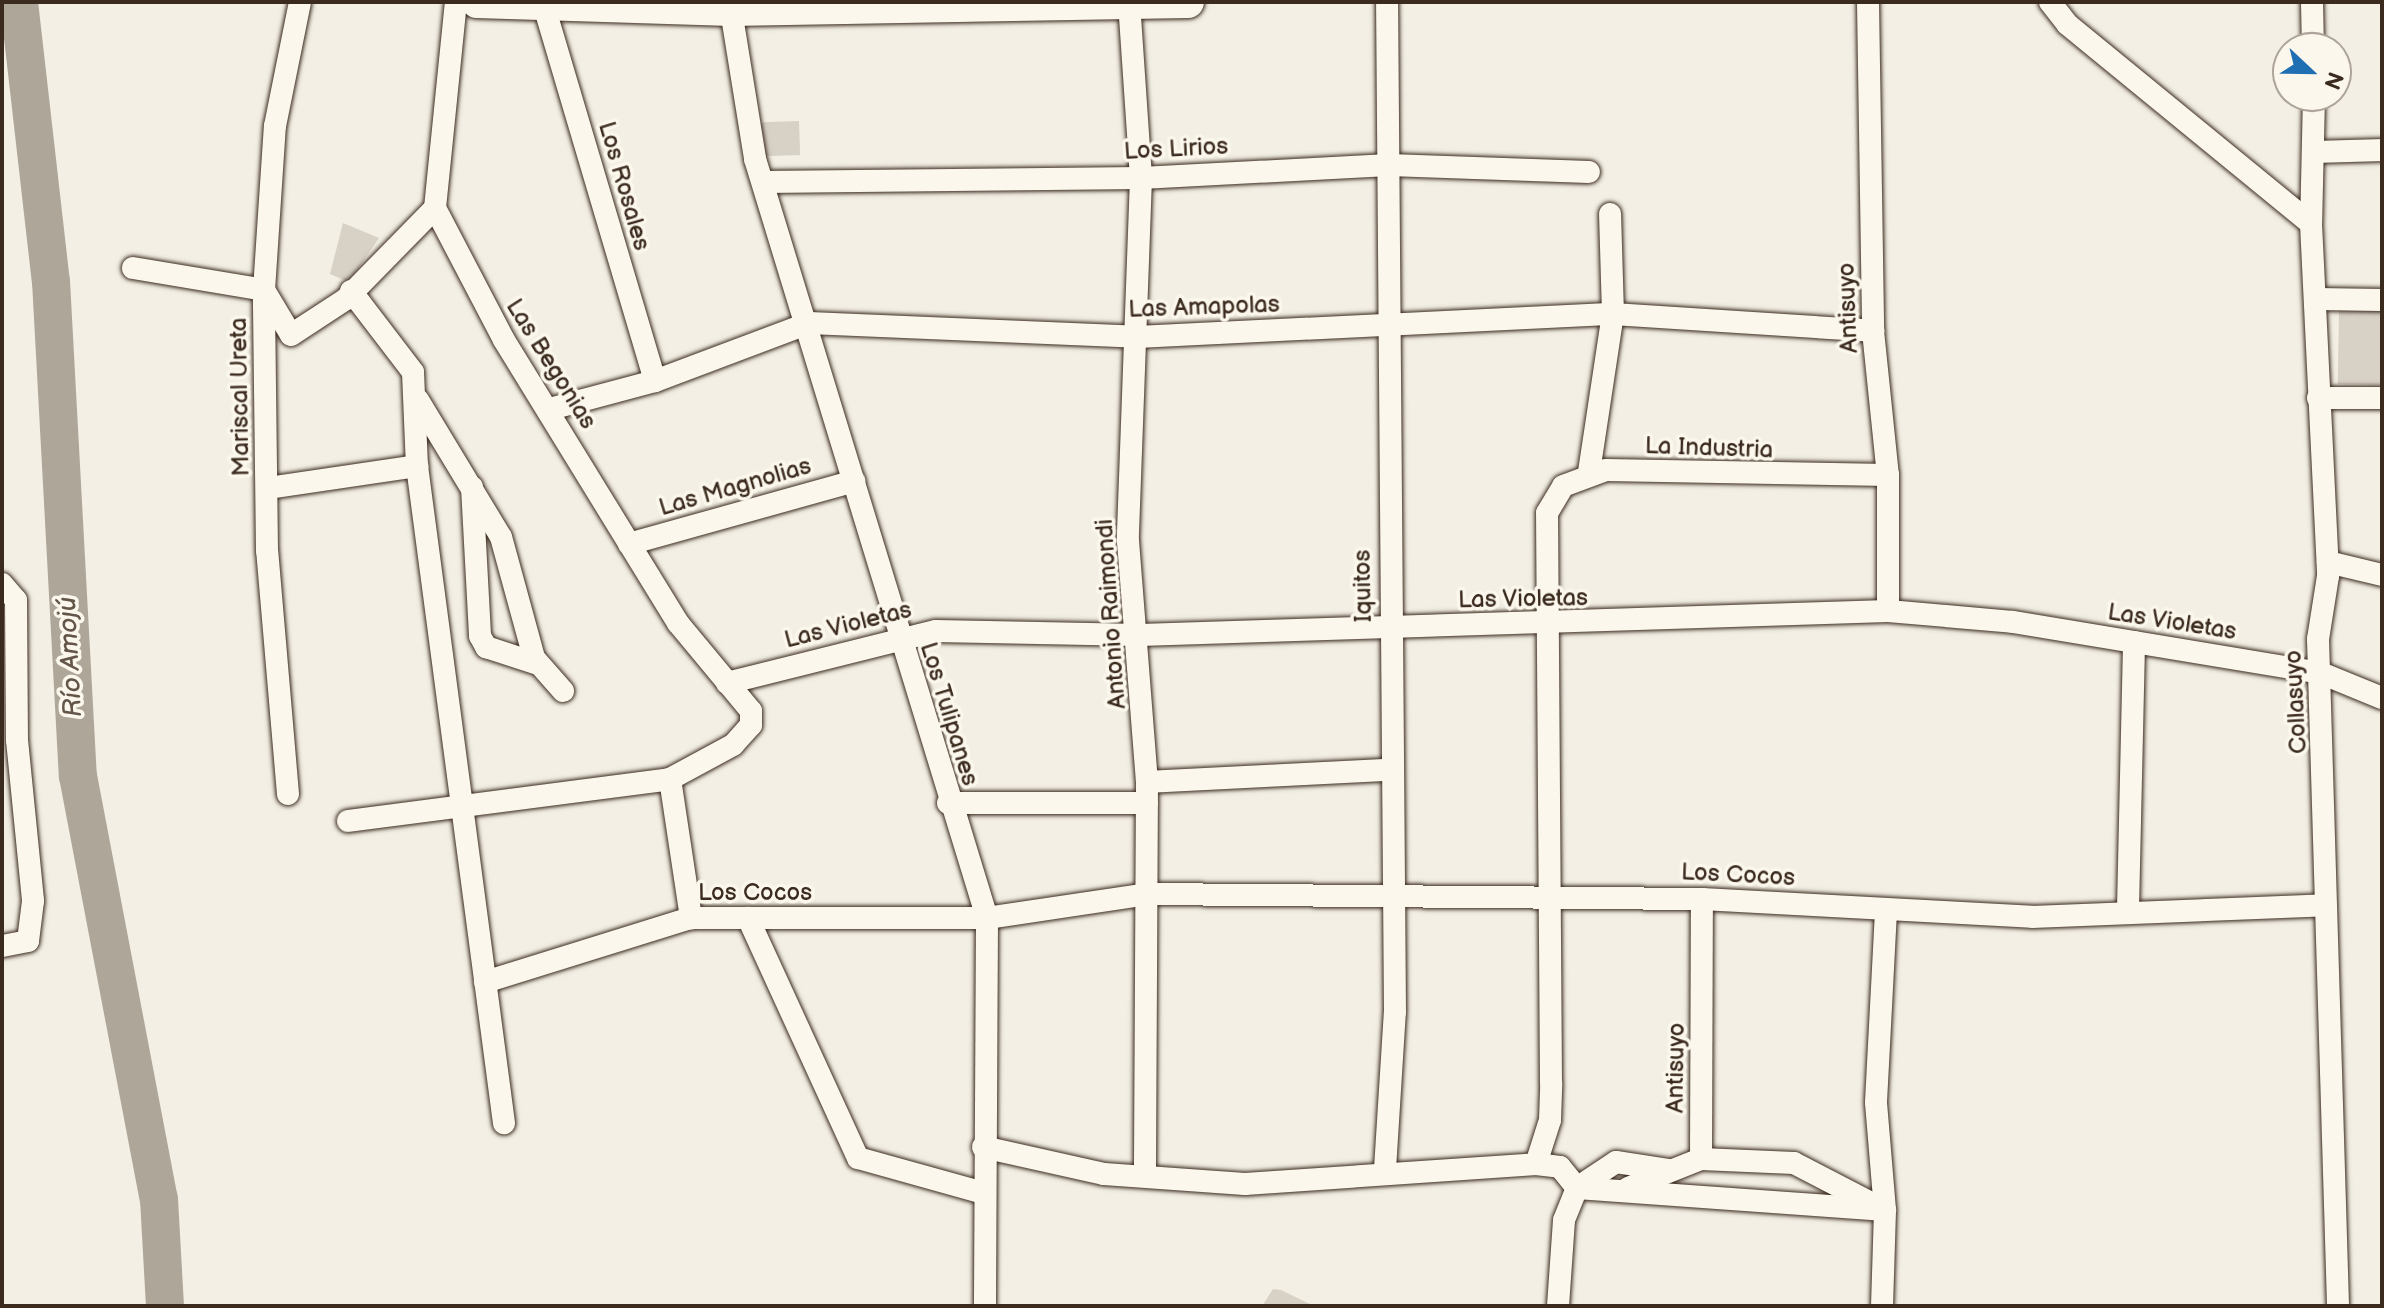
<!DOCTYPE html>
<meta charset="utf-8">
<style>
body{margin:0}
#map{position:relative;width:2384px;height:1308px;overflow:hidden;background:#f3efe4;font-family:"Balsamiq Sans",sans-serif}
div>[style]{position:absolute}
.green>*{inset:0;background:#d8d1c6;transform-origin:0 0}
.river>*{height:38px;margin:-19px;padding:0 19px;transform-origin:19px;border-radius:19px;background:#afa69a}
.roads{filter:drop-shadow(0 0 2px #3b2a1e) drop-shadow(0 0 2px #3b2a1e)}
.minor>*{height:22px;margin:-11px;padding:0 11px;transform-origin:11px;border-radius:11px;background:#fbf7ec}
.highway>*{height:32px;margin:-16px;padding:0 16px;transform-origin:16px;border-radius:16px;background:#fbf7ec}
span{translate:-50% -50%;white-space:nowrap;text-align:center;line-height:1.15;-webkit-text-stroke:7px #fbf7ec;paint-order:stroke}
.street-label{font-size:24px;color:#3b2a1e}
.water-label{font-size:26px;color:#645549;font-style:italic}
.frame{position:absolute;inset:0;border:4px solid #3b2a1e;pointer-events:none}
.north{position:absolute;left:2272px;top:32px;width:80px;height:80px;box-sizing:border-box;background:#fbf7ec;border:2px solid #aea59a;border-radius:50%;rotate:112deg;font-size:22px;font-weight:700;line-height:32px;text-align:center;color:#3b2a1e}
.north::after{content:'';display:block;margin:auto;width:28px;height:36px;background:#1f6fb2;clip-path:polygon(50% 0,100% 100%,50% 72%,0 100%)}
</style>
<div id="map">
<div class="green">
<div style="left:799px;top:121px;width:34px;height:38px;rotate:88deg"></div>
<div style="clip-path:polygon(343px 223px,379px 238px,349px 282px,330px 274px)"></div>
<div style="left:2339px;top:310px;width:43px;height:74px;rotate:1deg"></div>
<div style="clip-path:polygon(1273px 1289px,1281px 1290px,1314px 1306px,1262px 1306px)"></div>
</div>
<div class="river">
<div style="left:19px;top:2px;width:281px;rotate:83.5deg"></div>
<div style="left:51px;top:281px;width:496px;rotate:86.9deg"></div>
<div style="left:78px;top:776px;width:431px;rotate:79.2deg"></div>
<div style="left:159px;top:1199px;width:107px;rotate:86.8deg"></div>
</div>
<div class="roads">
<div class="minor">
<div style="left:1129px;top:2px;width:176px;rotate:86.1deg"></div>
<div style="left:1141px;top:178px;width:363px;rotate:92.1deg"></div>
<div style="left:1128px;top:541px;width:242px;rotate:85.5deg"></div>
<div style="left:1147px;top:782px;width:393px;rotate:90.3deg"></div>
<div style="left:1868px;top:2px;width:329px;rotate:89.1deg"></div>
<div style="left:1873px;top:331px;width:145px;rotate:84.1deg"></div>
<div style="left:1888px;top:475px;width:136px;rotate:90deg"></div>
<div style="left:2050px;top:2px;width:28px;rotate:52deg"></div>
<div style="left:2067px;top:24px;width:315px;rotate:39.3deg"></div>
<div style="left:2312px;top:2px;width:46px;rotate:88.8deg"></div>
<div style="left:544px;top:6px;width:391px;rotate:73.5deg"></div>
<div style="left:731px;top:10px;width:151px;rotate:80.8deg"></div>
<div style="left:755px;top:159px;width:794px;rotate:73deg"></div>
<div style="left:987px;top:918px;width:388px;rotate:90.3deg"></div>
<div style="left:2314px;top:96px;width:128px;rotate:91.3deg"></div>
<div style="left:2311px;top:224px;width:352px;rotate:87.2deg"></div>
<div style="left:2328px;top:576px;width:64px;rotate:99deg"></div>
<div style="left:2318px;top:639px;width:667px;rotate:88.28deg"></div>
<div style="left:2316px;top:152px;width:66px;rotate:-1.7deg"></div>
<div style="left:764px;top:182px;width:377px;rotate:-0.6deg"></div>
<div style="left:1141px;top:178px;width:248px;rotate:-3deg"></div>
<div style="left:1389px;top:165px;width:200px;rotate:2deg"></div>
<div style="left:133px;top:268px;width:133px;rotate:9.5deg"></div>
<div style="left:264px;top:290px;width:52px;rotate:59deg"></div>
<div style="left:291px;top:335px;width:66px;rotate:-33.2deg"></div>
<div style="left:346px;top:299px;width:127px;rotate:-45.6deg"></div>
<div style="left:351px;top:291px;width:102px;rotate:52.6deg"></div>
<div style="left:413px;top:372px;width:94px;rotate:87.6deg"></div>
<div style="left:417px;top:466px;width:663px;rotate:82.46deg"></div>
<div style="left:2317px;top:299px;width:65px;rotate:0.9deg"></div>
<div style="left:2318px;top:398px;width:64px"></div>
<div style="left:418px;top:400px;width:160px;rotate:58.8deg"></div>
<div style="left:501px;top:537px;width:125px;rotate:74.7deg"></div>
<div style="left:534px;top:658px;width:44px;rotate:48.7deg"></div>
<div style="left:550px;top:409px;width:109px;rotate:-14.9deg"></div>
<div style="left:655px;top:381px;width:165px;rotate:-20.6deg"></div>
<div style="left:809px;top:323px;width:328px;rotate:2.4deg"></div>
<div style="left:1137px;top:337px;width:477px;rotate:-2.8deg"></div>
<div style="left:1613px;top:314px;width:261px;rotate:3.7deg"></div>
<div style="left:1589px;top:472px;width:160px;rotate:-81.4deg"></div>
<div style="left:1613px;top:314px;width:100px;rotate:-91.7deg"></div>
<div style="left:472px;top:487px;width:149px;rotate:86.9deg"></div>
<div style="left:480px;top:636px;width:13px;rotate:61deg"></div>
<div style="left:486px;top:647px;width:55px;rotate:18.1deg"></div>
<div style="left:268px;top:488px;width:151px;rotate:-8.4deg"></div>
<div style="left:629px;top:544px;width:234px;rotate:-15.6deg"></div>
<div style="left:2328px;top:562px;width:56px;rotate:13.5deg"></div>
<div style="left:2px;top:584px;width:21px;rotate:49deg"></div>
<div style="left:16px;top:600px;width:140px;rotate:89.6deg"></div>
<div style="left:17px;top:740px;width:162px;rotate:84.3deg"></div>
<div style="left:33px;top:901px;width:40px;rotate:97.1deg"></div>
<div style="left:28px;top:941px;width:26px;rotate:169deg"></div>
<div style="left:727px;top:683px;width:215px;rotate:-14deg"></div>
<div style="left:936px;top:631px;width:204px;rotate:1.1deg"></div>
<div style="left:1140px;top:635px;width:748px;rotate:-1.84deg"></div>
<div style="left:1888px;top:611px;width:125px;rotate:5deg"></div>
<div style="left:2013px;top:622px;width:312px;rotate:9.4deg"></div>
<div style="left:2321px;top:673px;width:66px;rotate:22.3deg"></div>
<div style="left:670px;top:779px;width:141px;rotate:81.4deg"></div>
<div style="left:1147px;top:782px;width:241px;rotate:-2.9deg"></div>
<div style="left:288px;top:794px;width:244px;rotate:-94.9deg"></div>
<div style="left:267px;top:551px;width:261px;rotate:-90.7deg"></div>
<div style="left:264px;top:290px;width:164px;rotate:-86.2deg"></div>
<div style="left:275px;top:126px;width:126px;rotate:-78.6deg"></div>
<div style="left:948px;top:803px;width:199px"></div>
<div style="left:348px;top:821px;width:325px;rotate:-7.4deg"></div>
<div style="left:670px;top:779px;width:72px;rotate:-28.4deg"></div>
<div style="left:733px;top:745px;width:27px;rotate:-48deg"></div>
<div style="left:751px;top:725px;width:14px;rotate:-90deg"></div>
<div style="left:751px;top:711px;width:114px;rotate:-129.7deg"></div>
<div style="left:678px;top:623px;width:332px;rotate:-121.6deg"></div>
<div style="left:504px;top:340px;width:149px;rotate:-117.6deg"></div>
<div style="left:435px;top:208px;width:207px;rotate:-84.2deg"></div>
<div style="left:2128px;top:909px;width:267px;rotate:-88.7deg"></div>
<div style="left:748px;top:918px;width:264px;rotate:65.4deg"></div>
<div style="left:858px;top:1158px;width:130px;rotate:15.6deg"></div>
<div style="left:485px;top:982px;width:216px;rotate:-17.3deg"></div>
<div style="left:691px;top:918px;width:296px"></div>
<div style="left:987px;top:918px;width:162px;rotate:-8.5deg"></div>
<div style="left:1147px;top:894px;width:555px;rotate:0.52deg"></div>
<div style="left:1702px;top:899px;width:330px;rotate:3.1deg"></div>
<div style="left:2032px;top:917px;width:294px;rotate:-2.3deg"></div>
<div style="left:983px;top:1147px;width:124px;rotate:12.6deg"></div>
<div style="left:1104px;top:1174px;width:141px;rotate:4.1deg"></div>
<div style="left:1245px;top:1184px;width:292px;rotate:-3.9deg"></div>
<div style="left:1536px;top:1164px;width:24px;rotate:7deg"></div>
<div style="left:1560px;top:1167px;width:27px;rotate:51deg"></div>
<div style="left:1701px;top:1159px;width:93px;rotate:2.5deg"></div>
<div style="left:1794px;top:1163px;width:89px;rotate:27.4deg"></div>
<div style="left:1536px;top:1164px;width:46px;rotate:-72.3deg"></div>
<div style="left:1550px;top:1120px;width:37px;rotate:-88deg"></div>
<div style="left:1551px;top:1083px;width:570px;rotate:-90.4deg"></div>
<div style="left:1547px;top:513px;width:31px;rotate:-59deg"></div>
<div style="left:1563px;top:486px;width:46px;rotate:-20.4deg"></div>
<div style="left:1606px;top:470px;width:282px;rotate:1deg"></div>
<div style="left:1385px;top:1169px;width:157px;rotate:-86.4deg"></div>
<div style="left:1395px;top:1012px;width:1010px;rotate:-90.45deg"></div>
<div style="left:1577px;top:1188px;width:309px;rotate:4.1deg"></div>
<div style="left:1628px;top:1188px;width:79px;rotate:-21.7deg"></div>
<div style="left:1701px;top:1159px;width:260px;rotate:-89.8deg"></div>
<div style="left:1558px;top:1306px;width:86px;rotate:-86deg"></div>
<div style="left:1564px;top:1220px;width:35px;rotate:-68deg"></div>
<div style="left:1577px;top:1188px;width:47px;rotate:-33.7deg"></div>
<div style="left:1616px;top:1162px;width:54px;rotate:8.6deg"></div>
<div style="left:1882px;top:1306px;width:96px;rotate:-88.2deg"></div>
<div style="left:1885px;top:1210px;width:108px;rotate:-94.8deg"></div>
<div style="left:1876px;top:1102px;width:193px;rotate:-87deg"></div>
</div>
<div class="highway">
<div style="left:477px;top:2px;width:254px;rotate:1.8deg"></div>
<div style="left:731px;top:10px;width:457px;rotate:-1deg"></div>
</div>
</div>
<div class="street-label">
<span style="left:1176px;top:149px;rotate:-3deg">Los Lirios</span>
<span style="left:624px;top:186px;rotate:74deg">Los Rosales</span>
<span style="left:1204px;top:307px;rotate:-2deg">Las Amapolas</span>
<span style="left:1848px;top:308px;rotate:-92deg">Antisuyo</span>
<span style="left:551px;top:364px;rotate:58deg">Las Begonias</span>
<span style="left:240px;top:397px;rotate:-91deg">Mariscal Ureta</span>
<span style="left:1709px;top:448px;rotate:2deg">La Industria</span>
<span style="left:735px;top:487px;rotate:-16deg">Las Magnolias</span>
<span style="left:1363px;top:586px;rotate:-91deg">Iquitos</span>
<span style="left:1523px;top:599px;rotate:-1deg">Las Violetas</span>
<span style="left:1111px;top:614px;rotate:-94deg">Antonio Raimondi</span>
<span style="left:2172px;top:622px;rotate:9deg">Las Violetas</span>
<span style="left:848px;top:625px;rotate:-14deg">Las Violetas</span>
<span style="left:2296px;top:702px;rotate:-93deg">Collasuyo</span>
<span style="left:949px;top:714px;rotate:73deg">Los Tulipanes</span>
<span style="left:1738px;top:875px;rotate:3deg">Los Cocos</span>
<span style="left:755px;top:893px">Los Cocos</span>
<span style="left:1676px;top:1068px;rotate:-89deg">Antisuyo</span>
</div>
<div class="water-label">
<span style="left:71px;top:657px;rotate:-93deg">Río Amojú</span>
</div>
<div class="frame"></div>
<div class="north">N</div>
</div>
